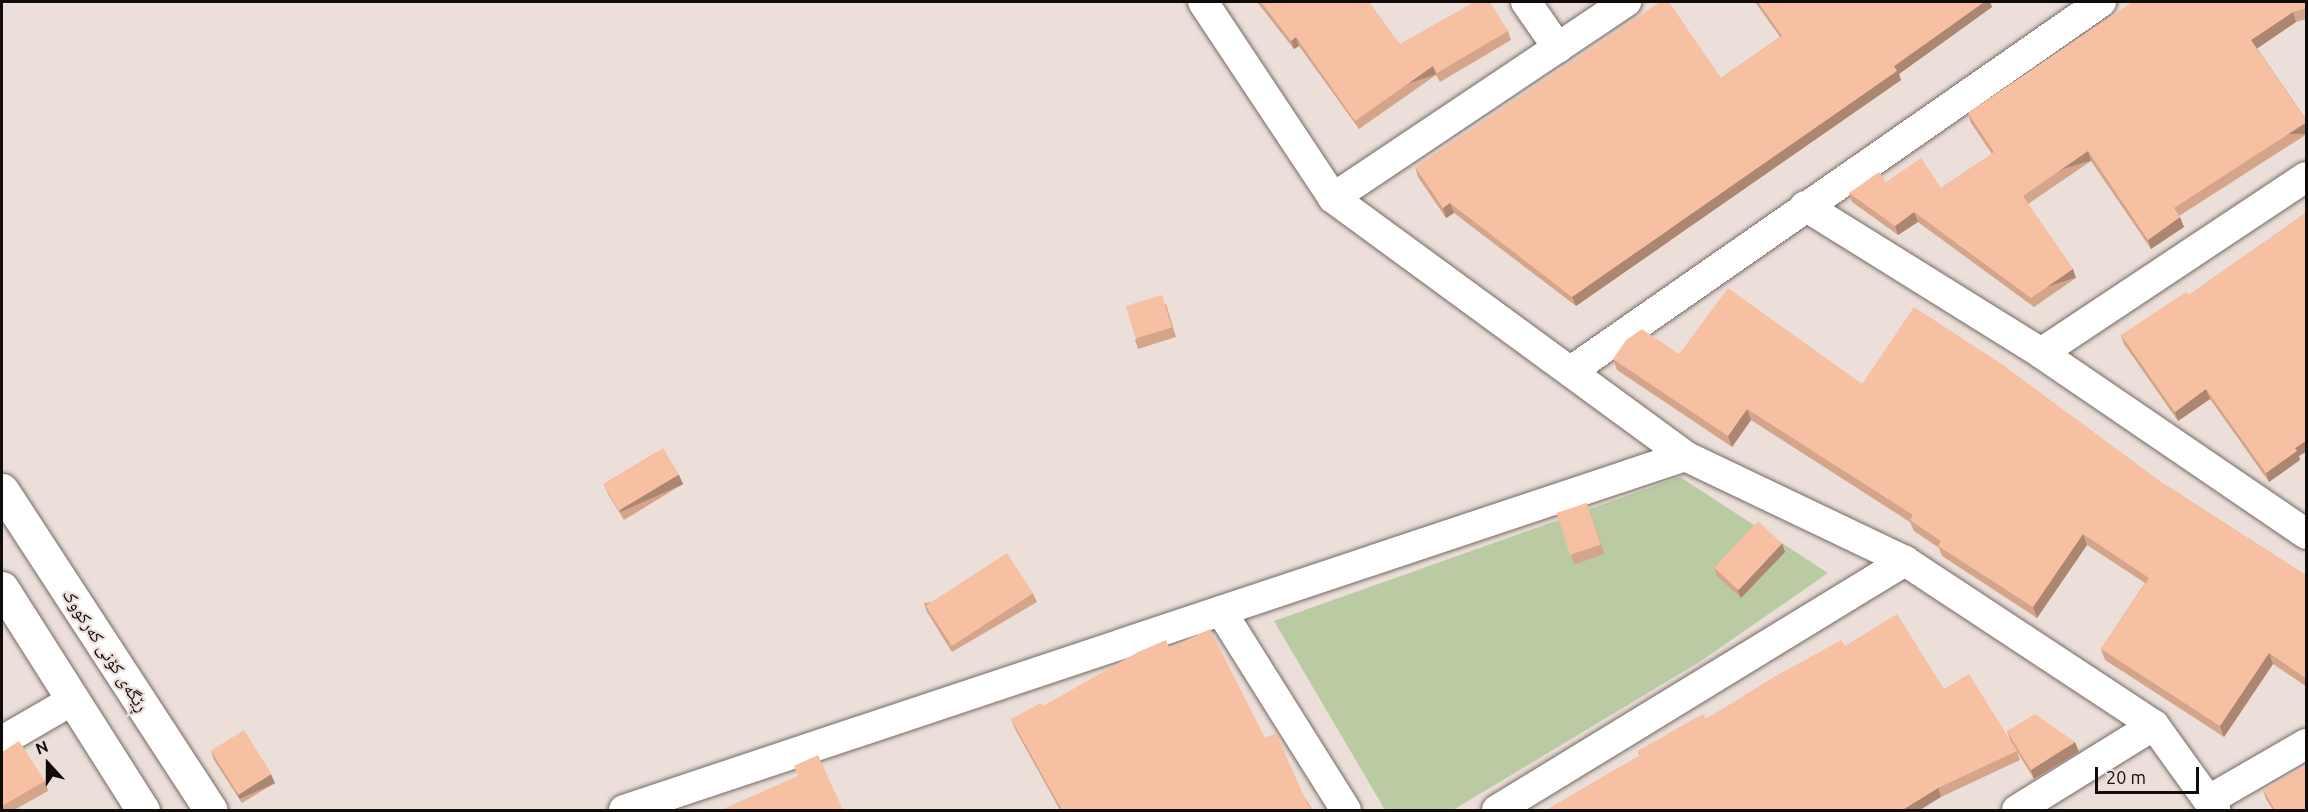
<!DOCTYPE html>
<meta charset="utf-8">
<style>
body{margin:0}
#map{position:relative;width:2308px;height:812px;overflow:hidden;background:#ecdfd9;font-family:Ubuntu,"Noto Naskh Arabic",sans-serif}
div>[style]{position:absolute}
.green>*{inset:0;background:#bacba4}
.roads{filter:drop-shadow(0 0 2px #746963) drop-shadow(0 0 2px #746963)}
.street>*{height:30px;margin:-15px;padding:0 15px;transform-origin:15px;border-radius:15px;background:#fff}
.secondary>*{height:33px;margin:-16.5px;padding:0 16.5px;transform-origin:16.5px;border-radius:16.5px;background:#fff}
.wall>*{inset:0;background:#d4a58b;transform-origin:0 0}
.shaded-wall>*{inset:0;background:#ad8671;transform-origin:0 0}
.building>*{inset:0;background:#f7c0a2;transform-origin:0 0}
span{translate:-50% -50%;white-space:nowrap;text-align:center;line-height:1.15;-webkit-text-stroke:4.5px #ecdfd9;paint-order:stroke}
.street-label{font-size:18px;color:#100c0a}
.frame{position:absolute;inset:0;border:3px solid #100c0a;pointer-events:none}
.north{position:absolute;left:18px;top:734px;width:60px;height:60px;-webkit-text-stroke:4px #ecdfd9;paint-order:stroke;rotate:339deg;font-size:16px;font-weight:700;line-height:24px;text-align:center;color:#100c0a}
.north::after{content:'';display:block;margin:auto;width:21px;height:27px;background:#100c0a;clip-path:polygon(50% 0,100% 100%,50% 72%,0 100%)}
.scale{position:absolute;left:2095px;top:767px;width:104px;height:27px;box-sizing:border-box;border:3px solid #100c0a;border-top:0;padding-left:8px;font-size:18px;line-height:21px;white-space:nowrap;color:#100c0a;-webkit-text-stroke:4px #ecdfd9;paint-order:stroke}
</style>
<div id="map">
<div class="green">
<div style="clip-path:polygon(1680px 477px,1828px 573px,1701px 661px,1453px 810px,1385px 810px,1274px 621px)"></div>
</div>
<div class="roads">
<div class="street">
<div style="left:1203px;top:2px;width:235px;rotate:56.4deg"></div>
<div style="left:1333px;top:198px;width:436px;rotate:36.2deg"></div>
<div style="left:1685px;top:456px;width:244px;rotate:25.5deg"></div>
<div style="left:1905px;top:561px;width:298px;rotate:33.4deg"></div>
<div style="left:2154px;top:725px;width:105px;rotate:54.3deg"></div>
<div style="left:1526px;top:2px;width:56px;rotate:55.2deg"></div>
<div style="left:1333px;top:198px;width:353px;rotate:-33.8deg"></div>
<div style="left:1805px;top:206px;width:278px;rotate:31.9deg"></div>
<div style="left:2041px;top:353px;width:321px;rotate:34.3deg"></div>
<div style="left:2041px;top:353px;width:318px;rotate:-33.6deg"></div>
<div style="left:1571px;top:371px;width:646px;rotate:-34.85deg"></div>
<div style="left:1221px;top:611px;width:235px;rotate:57.9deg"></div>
<div style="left:2px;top:741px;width:80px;rotate:-30.1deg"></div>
<div style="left:2209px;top:800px;width:112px;rotate:-30deg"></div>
<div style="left:624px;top:810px;width:1118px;rotate:-18.45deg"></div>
<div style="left:1497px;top:810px;width:478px;rotate:-31.4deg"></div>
<div style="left:2017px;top:810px;width:161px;rotate:-31.8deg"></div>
</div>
<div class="secondary">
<div style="left:2px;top:490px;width:382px;rotate:56.9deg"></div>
<div style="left:2px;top:588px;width:263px;rotate:57.6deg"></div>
</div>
</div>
<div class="wall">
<div style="clip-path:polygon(1257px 2px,1369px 2px,1394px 37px,1400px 44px,1508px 31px,1511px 40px,1440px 82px,1436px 75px,1359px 129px,1299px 46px,1294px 49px)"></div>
<div style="clip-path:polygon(1755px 2px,1990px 2px,1992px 7px,1899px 74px,1901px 80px,1576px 306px,1454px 213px,1446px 218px,1418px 177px,1415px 167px,1721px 78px,1780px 37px)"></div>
<div style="clip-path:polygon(2307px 2px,2307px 19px,2296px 22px,2257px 48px,2307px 121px,2307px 134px,2179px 216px,2184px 227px,2151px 249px,2091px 161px,2028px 204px,2073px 269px,2076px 278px,2034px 307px,1918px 222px,1898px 235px,1852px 202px,1849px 193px,1886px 182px,1941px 188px,1992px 154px,1971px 123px,1968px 113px)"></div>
<div style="clip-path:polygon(2307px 212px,2307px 451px,2299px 456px,2300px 460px,2269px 482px,2210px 399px,2178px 421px,2124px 344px,2121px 335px,2189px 295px)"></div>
<div style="clip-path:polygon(1166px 304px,1176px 337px,1138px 349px,1135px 340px)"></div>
<div style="clip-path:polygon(1679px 354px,1862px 384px,2164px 484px,2307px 576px,2307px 687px,2273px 664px,2224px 737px,2105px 660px,2101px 649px,2145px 583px,2087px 545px,2037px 618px,1942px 556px,1939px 548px,1914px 531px,1910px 522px,1751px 420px,1732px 447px,1617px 370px,1613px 359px)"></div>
<div style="clip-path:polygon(679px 475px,683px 484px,624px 520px,608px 494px,604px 485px)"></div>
<div style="left:1587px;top:503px;width:54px;height:32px;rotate:71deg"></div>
<div style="clip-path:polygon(1782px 543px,1785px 552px,1741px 598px,1717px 576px,1714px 567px)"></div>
<div style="clip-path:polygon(1033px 593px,1037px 602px,952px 652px,927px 612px,924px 603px)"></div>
<div style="clip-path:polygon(1845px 646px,1944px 689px,2017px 751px,2020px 760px,1941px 797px,1639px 755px,1638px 751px,1706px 719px)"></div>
<div style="clip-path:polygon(1169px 648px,1265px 738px,1313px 810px,1060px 810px,1015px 729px,1011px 719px,1043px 706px)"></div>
<div style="clip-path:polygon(2007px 731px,2079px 752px,2034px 779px,2010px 740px)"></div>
<div style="clip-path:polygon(211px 751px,275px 783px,242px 803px,214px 760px)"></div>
<div style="clip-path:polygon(2px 752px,45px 781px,48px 791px,14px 810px,2px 810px)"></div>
<div style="clip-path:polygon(2263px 790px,2307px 810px,2273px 810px,2266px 799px)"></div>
</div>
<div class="shaded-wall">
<div style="clip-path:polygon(1984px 2px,1990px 2px,1992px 7px,1899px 74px,1901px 80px,1576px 306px,1572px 297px)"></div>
<div style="clip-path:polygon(2293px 12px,2296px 22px,2255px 50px,2251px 40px)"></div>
<div style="clip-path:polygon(1296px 37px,1299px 46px,1294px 49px,1291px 41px)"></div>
<div style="left:1433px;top:66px;width:9px;height:95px;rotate:72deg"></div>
<div style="left:2307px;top:122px;width:12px;height:158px;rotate:90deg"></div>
<div style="left:2088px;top:151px;width:10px;height:79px;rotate:73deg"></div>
<div style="clip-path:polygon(1450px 203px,1454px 213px,1446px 218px,1443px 208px)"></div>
<div style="clip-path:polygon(1914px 212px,1918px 222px,1898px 235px,1895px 226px)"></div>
<div style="clip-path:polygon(2180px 217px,2184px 227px,2151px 249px,2148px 240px)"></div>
<div style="left:2073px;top:269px;width:9px;height:51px;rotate:72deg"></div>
<div style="clip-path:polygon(2206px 389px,2210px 399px,2178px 421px,2175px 412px)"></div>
<div style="clip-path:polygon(1747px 409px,1751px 420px,1732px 447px,1728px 436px)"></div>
<div style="clip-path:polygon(2307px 440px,2307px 451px,2299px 456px,2300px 460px,2269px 482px,2266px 473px,2295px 448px)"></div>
<div style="left:679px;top:475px;width:10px;height:68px;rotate:66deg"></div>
<div style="clip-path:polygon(2083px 534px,2087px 545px,2037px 618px,2033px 607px)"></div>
<div style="clip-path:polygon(1782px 543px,1785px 552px,1741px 598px,1737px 589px)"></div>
<div style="clip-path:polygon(2269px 653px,2273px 664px,2224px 737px,2220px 726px)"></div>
<div style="clip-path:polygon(2075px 742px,2079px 752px,2034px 779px,2031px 770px)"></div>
<div style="left:271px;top:774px;width:10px;height:39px;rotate:66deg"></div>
<div style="clip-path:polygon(1938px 788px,1941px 797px,1920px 810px,1902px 810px)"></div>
</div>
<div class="building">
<div style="clip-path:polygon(1261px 2px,1369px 2px,1394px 37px,1400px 44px,1474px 2px,1490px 2px,1508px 31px,1437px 73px,1433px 66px,1355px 121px,1296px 37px,1291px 41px)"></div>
<div style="clip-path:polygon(1660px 2px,1669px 2px,1721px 78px,1782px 36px,1758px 2px,1984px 2px,1894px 66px,1897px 71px,1572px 297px,1450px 203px,1443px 208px,1415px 167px)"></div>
<div style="clip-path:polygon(2132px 2px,2307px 2px,2307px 8px,2293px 12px,2251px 40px,2307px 122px,2174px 208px,2180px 217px,2148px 240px,2088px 151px,2023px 196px,2073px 269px,2031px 298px,1914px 212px,1895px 226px,1849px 193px,1879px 172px,1886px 182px,1921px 158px,1941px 188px,1994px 152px,1968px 113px)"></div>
<div style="clip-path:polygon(2307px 212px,2307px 440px,2295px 448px,2297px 451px,2266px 473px,2206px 389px,2175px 412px,2121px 335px,2186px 292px,2189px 295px)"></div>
<div style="clip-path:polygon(1728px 288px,1862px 384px,1914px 307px,2003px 365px,2164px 484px,2307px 576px,2307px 679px,2269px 653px,2220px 726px,2101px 649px,2149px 578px,2083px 534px,2033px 607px,1938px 546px,1941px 541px,1910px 520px,1913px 515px,1747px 409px,1728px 436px,1613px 359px,1626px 340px,1642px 329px,1679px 354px)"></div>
<div style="left:1162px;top:295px;width:34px;height:38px;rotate:73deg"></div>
<div style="left:663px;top:448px;width:31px;height:70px;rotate:59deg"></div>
<div style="left:1587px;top:503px;width:44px;height:32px;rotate:72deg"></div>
<div style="left:1758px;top:521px;width:33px;height:64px;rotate:43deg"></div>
<div style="left:1007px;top:553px;width:48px;height:97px;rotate:57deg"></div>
<div style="clip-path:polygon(1897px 614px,1944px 689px,1969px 674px,2017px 751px,1938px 788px,1902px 810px,1546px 810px,1640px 755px,1638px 751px,1669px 733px,1703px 714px,1706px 719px,1774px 677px,1841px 640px,1845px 646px)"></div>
<div style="clip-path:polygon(1210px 629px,1265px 738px,1276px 733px,1307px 803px,1313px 810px,1062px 810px,1011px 719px,1041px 703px,1043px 706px,1138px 652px,1166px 640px,1169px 648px)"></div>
<div style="clip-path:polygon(2035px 714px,2075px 742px,2031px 770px,2007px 731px)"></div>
<div style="left:244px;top:730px;width:52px;height:39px;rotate:58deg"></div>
<div style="clip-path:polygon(19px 741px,45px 781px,2px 806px,2px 752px)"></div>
<div style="clip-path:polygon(818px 755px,843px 810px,721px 810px,798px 776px,794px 766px)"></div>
<div style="clip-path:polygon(2307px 764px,2307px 810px,2275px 810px,2263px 790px)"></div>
</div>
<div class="street-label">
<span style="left:106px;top:650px;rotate:57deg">ڕێگەی کۆنی کەرکووک</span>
</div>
<div class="frame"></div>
<div class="north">N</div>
<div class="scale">20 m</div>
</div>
